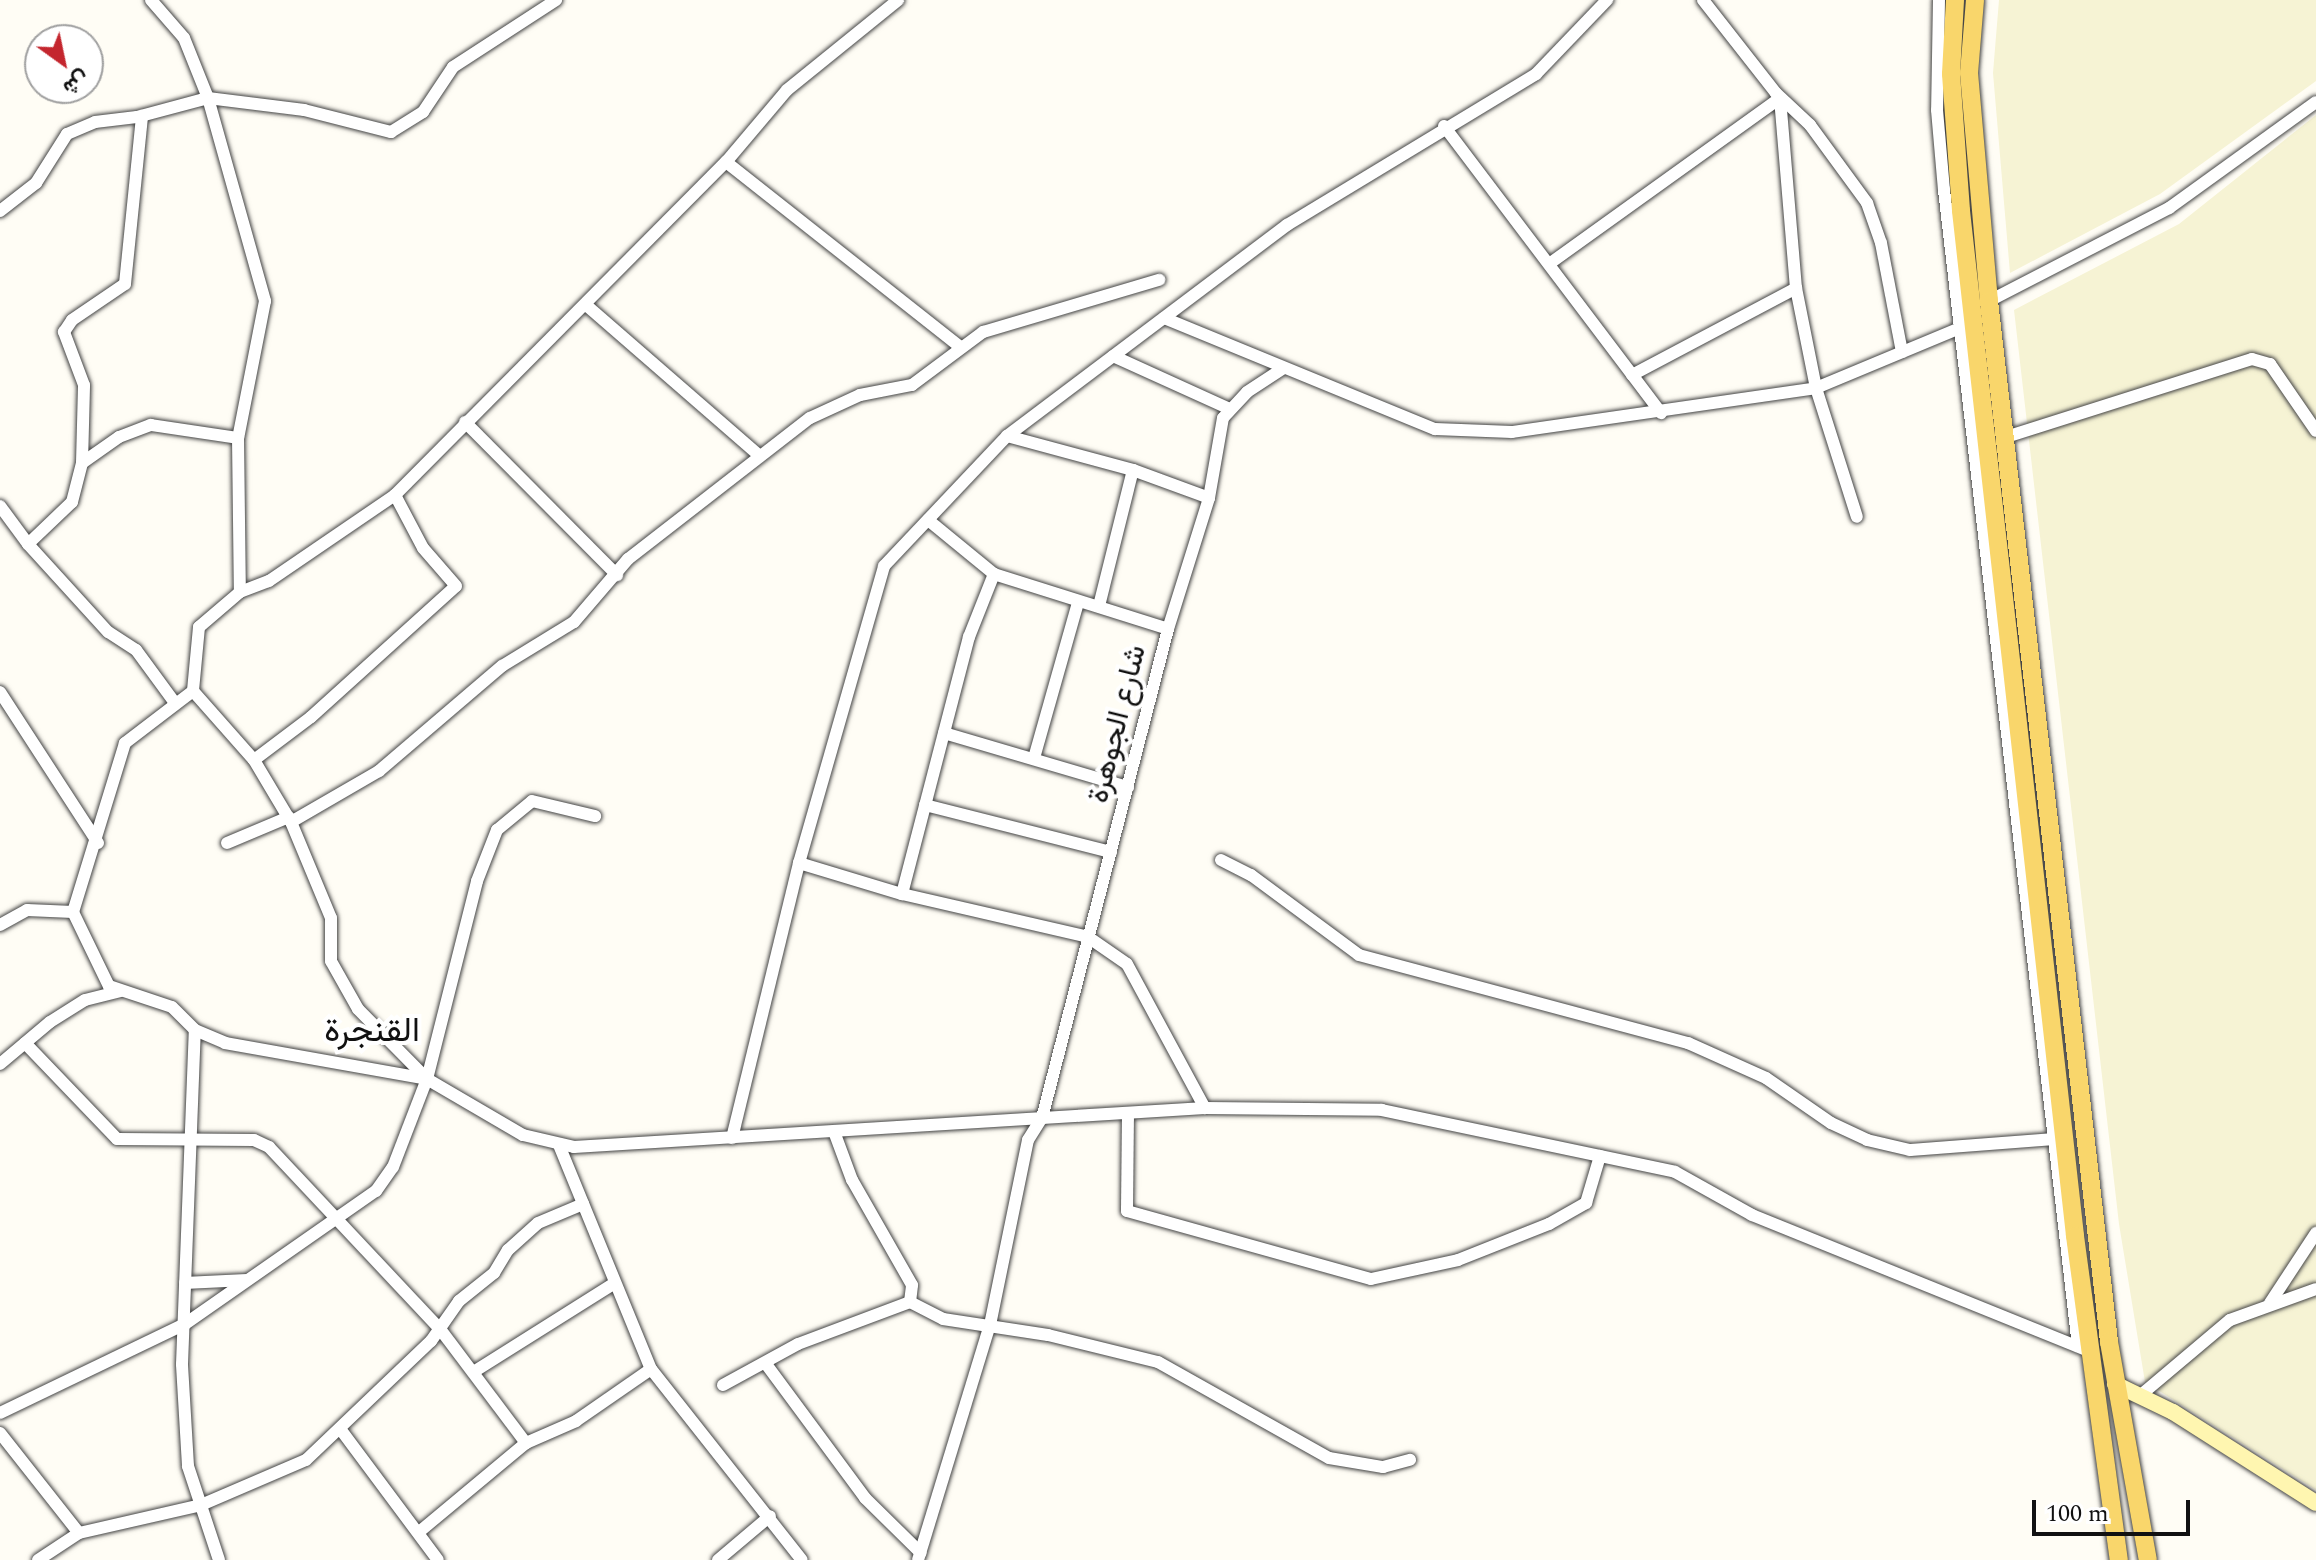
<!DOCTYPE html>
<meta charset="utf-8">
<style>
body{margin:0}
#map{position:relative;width:2316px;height:1560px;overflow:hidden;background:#fffdf5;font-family:Spectral,Vazirmatn,serif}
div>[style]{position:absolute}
.farmland>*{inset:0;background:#f6f3d4}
.roads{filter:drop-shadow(0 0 2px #444) drop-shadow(0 0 2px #444)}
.street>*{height:12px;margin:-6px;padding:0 6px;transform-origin:6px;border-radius:6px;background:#fff}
.secondary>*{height:16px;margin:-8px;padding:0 8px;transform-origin:8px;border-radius:8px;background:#fff6b0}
.primary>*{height:18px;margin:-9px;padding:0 9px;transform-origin:9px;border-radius:9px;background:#f9d66b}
span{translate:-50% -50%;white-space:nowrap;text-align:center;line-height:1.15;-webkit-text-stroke:8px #fff;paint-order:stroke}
.street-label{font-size:30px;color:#111}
.quarter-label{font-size:34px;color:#111}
.north{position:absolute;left:24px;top:24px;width:80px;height:80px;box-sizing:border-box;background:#fff;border:2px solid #a0a0a0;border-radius:50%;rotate:147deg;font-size:22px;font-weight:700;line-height:32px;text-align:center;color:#111}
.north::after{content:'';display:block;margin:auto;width:28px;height:36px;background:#c4262e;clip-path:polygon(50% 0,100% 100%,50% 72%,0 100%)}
.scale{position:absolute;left:2032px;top:1500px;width:158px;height:36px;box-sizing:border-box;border:4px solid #111;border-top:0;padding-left:10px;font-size:24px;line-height:28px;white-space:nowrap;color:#111;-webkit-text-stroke:6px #fff;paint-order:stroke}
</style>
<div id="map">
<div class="farmland">
<div style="clip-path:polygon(1999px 0,2316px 0,2316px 81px,2160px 194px,2010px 273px,1993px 73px)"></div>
<div style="clip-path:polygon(2316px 115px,2316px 1490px,2145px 1382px,2119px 1224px,2014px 310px,2179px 224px)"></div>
</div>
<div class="roads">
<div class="street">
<div style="left:151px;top:0;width:50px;rotate:49deg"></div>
<div style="left:184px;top:38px;width:65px;rotate:68.2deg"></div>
<div style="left:208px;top:98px;width:211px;rotate:74.3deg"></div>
<div style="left:265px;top:301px;width:140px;rotate:101.1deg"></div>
<div style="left:238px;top:438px;width:154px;rotate:89.3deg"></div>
<div style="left:240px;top:592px;width:54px;rotate:139.5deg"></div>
<div style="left:199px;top:627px;width:64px;rotate:95.4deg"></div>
<div style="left:193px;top:691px;width:86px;rotate:142.6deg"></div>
<div style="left:125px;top:743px;width:177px;rotate:107.1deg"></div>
<div style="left:73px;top:912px;width:82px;rotate:64.1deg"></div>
<div style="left:109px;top:986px;width:66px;rotate:18.4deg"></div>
<div style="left:172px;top:1007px;width:33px;rotate:45deg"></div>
<div style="left:1703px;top:0;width:118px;rotate:51.9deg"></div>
<div style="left:1776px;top:93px;width:47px;rotate:43.3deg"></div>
<div style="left:1810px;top:125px;width:97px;rotate:53.8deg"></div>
<div style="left:1867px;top:203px;width:42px;rotate:70.7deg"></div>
<div style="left:1881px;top:243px;width:111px;rotate:79.1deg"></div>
<div style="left:1939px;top:0;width:110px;rotate:91deg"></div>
<div style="left:1937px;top:110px;width:80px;rotate:85deg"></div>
<div style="left:1944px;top:190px;width:1164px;rotate:83.39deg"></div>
<div style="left:1780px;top:98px;width:191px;rotate:85.2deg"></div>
<div style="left:1796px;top:288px;width:102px;rotate:78.7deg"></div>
<div style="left:1816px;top:388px;width:135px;rotate:72.4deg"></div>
<div style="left:1444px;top:126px;width:360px;rotate:52.9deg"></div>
<div style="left:726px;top:162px;width:297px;rotate:38.3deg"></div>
<div style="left:0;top:211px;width:46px;rotate:-37.9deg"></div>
<div style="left:36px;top:183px;width:58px;rotate:-57.7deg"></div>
<div style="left:67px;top:134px;width:30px;rotate:-23deg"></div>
<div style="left:95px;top:122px;width:42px;rotate:-6.8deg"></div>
<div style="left:137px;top:117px;width:73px;rotate:-15deg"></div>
<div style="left:208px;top:98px;width:97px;rotate:7.1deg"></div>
<div style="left:304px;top:110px;width:90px;rotate:14.2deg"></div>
<div style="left:391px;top:132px;width:38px;rotate:-32deg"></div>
<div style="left:423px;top:112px;width:54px;rotate:-56.3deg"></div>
<div style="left:453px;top:67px;width:123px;rotate:-33deg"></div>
<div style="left:1549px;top:264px;width:284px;rotate:-35.7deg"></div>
<div style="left:1989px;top:301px;width:203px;rotate:-27.3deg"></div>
<div style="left:2169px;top:208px;width:181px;rotate:-35.8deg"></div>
<div style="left:586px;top:305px;width:230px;rotate:41deg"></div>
<div style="left:1164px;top:318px;width:293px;rotate:22.3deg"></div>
<div style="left:1435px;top:429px;width:77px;rotate:2.2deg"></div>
<div style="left:1512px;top:432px;width:307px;rotate:-8.2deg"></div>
<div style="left:1816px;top:388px;width:156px;rotate:-22.6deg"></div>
<div style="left:1113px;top:356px;width:128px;rotate:24.4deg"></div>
<div style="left:1632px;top:375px;width:186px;rotate:-27.9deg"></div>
<div style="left:465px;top:422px;width:216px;rotate:45.2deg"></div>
<div style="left:1007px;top:436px;width:131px;rotate:15.1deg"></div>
<div style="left:1133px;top:470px;width:81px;rotate:20.2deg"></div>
<div style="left:2006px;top:437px;width:258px;rotate:-17.6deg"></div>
<div style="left:2252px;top:359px;width:19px;rotate:16deg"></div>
<div style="left:2270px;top:364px;width:81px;rotate:55.5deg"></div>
<div style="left:82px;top:463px;width:78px;rotate:-88.5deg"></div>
<div style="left:84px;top:385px;width:57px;rotate:-110.7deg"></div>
<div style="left:64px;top:332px;width:14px;rotate:-56deg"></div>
<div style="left:72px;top:320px;width:64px;rotate:-34.2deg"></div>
<div style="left:125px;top:284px;width:169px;rotate:-84.2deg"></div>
<div style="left:0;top:506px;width:47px;rotate:53.6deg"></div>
<div style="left:928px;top:520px;width:85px;rotate:39.3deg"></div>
<div style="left:994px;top:574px;width:182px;rotate:17.5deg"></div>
<div style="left:240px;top:592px;width:31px;rotate:-21deg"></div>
<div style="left:269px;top:581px;width:153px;rotate:-34.3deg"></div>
<div style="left:395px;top:495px;width:470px;rotate:-45.2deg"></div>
<div style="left:726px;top:162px;width:94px;rotate:-49.7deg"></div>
<div style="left:787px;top:90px;width:143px;rotate:-39deg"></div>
<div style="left:1099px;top:606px;width:140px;rotate:-76deg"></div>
<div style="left:193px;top:691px;width:92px;rotate:48.5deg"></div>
<div style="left:254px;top:760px;width:72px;rotate:59.2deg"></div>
<div style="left:0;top:692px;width:180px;rotate:57deg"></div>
<div style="left:175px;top:703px;width:66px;rotate:-126.3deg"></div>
<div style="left:136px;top:650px;width:33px;rotate:-147deg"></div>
<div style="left:108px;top:632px;width:119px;rotate:-132.3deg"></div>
<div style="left:28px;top:544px;width:61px;rotate:-43.7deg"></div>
<div style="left:72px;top:502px;width:40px;rotate:-75.6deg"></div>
<div style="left:82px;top:463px;width:45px;rotate:-35.1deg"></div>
<div style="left:119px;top:437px;width:34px;rotate:-21deg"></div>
<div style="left:151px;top:425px;width:88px;rotate:8.5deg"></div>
<div style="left:944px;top:733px;width:192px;rotate:16.4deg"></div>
<div style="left:1034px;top:758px;width:161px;rotate:-74.2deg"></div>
<div style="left:254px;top:760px;width:71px;rotate:-37deg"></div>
<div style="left:311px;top:717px;width:195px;rotate:-42.1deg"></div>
<div style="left:456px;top:586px;width:50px;rotate:-131deg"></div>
<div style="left:423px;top:548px;width:60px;rotate:-117.8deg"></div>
<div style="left:925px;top:805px;width:192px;rotate:14.2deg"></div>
<div style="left:227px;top:843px;width:67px;rotate:-22.8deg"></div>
<div style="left:1221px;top:860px;width:34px;rotate:27deg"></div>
<div style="left:1251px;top:875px;width:134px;rotate:36.5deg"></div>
<div style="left:1359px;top:955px;width:341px;rotate:15deg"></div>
<div style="left:1688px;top:1043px;width:85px;rotate:24.2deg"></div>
<div style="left:1766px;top:1078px;width:79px;rotate:34.7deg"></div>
<div style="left:1831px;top:1123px;width:40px;rotate:25deg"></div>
<div style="left:1867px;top:1140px;width:44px;rotate:13.1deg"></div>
<div style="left:1910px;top:1150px;width:142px;rotate:-4.4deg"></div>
<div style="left:799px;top:863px;width:108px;rotate:16.8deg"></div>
<div style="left:902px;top:894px;width:191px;rotate:13deg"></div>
<div style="left:1088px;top:937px;width:47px;rotate:34.7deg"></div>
<div style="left:1127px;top:964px;width:164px;rotate:61.6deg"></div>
<div style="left:902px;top:894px;width:266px;rotate:-75.4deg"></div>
<div style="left:969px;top:637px;width:68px;rotate:-68.4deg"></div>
<div style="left:0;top:925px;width:31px;rotate:-29deg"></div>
<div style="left:27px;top:910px;width:46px;rotate:2.5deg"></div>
<div style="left:25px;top:1043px;width:133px;rotate:46.2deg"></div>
<div style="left:117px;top:1139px;width:137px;rotate:0.4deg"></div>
<div style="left:254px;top:1140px;width:17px;rotate:25deg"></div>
<div style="left:269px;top:1147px;width:250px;rotate:46.8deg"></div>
<div style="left:440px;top:1329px;width:143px;rotate:53deg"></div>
<div style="left:0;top:1064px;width:65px;rotate:-40deg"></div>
<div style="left:50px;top:1022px;width:41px;rotate:-32.2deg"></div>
<div style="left:85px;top:1000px;width:36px;rotate:-14deg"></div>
<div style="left:427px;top:1079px;width:98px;rotate:-134.6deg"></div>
<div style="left:358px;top:1009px;width:55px;rotate:-119.4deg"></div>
<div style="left:331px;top:961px;width:43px;rotate:-90deg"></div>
<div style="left:331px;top:918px;width:104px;rotate:-112.6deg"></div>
<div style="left:291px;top:822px;width:102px;rotate:-30.1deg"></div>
<div style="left:379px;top:771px;width:162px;rotate:-40.5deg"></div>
<div style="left:502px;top:666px;width:84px;rotate:-31.4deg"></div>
<div style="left:574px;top:622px;width:83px;rotate:-49.4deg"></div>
<div style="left:628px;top:559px;width:230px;rotate:-37.8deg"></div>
<div style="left:810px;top:418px;width:55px;rotate:-24.7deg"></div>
<div style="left:860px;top:395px;width:53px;rotate:-10.9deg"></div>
<div style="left:912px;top:385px;width:89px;rotate:-36.7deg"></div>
<div style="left:983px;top:332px;width:184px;rotate:-16.5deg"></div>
<div style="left:1128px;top:1113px;width:98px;rotate:90.6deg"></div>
<div style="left:1127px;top:1211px;width:253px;rotate:15.6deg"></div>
<div style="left:1371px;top:1279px;width:89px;rotate:-12.3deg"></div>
<div style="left:1458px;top:1260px;width:98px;rotate:-21.6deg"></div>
<div style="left:1549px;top:1224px;width:43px;rotate:-29.6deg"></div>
<div style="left:1586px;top:1203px;width:49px;rotate:-73.4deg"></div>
<div style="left:732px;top:1138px;width:283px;rotate:-76.3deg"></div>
<div style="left:799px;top:863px;width:309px;rotate:-74deg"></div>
<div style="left:884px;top:566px;width:179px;rotate:-46.6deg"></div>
<div style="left:1007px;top:436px;width:351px;rotate:-37deg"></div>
<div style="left:1287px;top:225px;width:291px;rotate:-31.2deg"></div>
<div style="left:1536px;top:74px;width:103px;rotate:-46.2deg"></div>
<div style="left:559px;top:1145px;width:242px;rotate:67.7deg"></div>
<div style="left:651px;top:1369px;width:243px;rotate:51.7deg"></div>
<div style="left:185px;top:1283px;width:61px;rotate:-2.8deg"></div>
<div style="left:910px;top:1302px;width:37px;rotate:27deg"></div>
<div style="left:943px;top:1319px;width:106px;rotate:8.7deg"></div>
<div style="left:1048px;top:1335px;width:113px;rotate:13.8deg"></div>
<div style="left:1158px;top:1362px;width:196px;rotate:29.3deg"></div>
<div style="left:1329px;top:1458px;width:55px;rotate:9.5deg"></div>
<div style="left:1383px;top:1467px;width:28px;rotate:-15deg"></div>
<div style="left:2270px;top:1303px;width:84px;rotate:-56.7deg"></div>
<div style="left:766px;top:1364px;width:167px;rotate:53.5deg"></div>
<div style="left:865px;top:1498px;width:78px;rotate:44.5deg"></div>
<div style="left:475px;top:1371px;width:165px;rotate:-32.2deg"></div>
<div style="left:723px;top:1385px;width:85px;rotate:-28.7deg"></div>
<div style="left:798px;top:1344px;width:120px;rotate:-20.6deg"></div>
<div style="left:910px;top:1302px;width:17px;rotate:-83deg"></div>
<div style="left:912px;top:1285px;width:121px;rotate:-119.7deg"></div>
<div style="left:852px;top:1180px;width:49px;rotate:-110.3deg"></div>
<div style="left:2142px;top:1394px;width:115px;rotate:-40.1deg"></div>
<div style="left:2230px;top:1320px;width:91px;rotate:-19.8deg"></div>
<div style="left:0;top:1413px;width:205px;rotate:-25.7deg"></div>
<div style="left:185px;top:1324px;width:233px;rotate:-34.9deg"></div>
<div style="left:376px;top:1191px;width:29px;rotate:-55deg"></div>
<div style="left:393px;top:1167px;width:94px;rotate:-68.9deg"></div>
<div style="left:427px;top:1079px;width:204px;rotate:-75.8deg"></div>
<div style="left:477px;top:881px;width:55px;rotate:-68.6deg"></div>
<div style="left:497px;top:830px;width:45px;rotate:-39.6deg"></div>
<div style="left:532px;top:801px;width:65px;rotate:13.4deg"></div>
<div style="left:341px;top:1430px;width:162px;rotate:53.3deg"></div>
<div style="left:0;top:1433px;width:127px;rotate:51.7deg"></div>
<div style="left:419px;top:1532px;width:139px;rotate:-39.8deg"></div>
<div style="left:526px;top:1443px;width:55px;rotate:-23.7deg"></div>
<div style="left:576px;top:1421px;width:91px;rotate:-34.7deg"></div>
<div style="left:38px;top:1560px;width:49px;rotate:-33.4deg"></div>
<div style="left:79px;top:1533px;width:125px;rotate:-12.9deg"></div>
<div style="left:201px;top:1505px;width:114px;rotate:-23.2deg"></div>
<div style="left:306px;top:1460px;width:173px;rotate:-43.6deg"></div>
<div style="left:431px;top:1341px;width:49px;rotate:-55deg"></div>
<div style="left:459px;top:1301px;width:45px;rotate:-38.7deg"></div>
<div style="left:494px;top:1273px;width:27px;rotate:-59deg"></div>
<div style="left:508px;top:1250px;width:40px;rotate:-42deg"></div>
<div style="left:538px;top:1223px;width:49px;rotate:-22.9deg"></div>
<div style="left:219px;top:1560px;width:99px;rotate:-108.3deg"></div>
<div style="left:188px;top:1466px;width:102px;rotate:-93.4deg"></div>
<div style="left:182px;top:1364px;width:334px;rotate:-87.8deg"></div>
<div style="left:195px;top:1030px;width:33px;rotate:23deg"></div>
<div style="left:225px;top:1043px;width:205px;rotate:10.1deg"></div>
<div style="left:427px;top:1079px;width:111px;rotate:30.3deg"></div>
<div style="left:523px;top:1135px;width:52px;rotate:13.2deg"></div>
<div style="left:574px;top:1147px;width:632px;rotate:-3.54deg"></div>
<div style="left:1205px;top:1108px;width:177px;rotate:0.6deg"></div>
<div style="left:1382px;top:1110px;width:299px;rotate:11.9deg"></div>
<div style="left:1675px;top:1172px;width:88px;rotate:29.2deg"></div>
<div style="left:1752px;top:1215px;width:363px;rotate:22deg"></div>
<div style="left:718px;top:1560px;width:68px;rotate:-40.2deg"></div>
<div style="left:918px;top:1560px;width:246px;rotate:-73deg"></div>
<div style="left:990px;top:1325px;width:189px;rotate:-78.4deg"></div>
<div style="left:1028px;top:1140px;width:26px;rotate:-58deg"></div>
<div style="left:1042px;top:1118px;width:505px;rotate:-75.55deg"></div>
<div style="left:1168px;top:629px;width:137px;rotate:-72.6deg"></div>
<div style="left:1209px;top:498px;width:81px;rotate:-80.1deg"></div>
<div style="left:1223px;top:418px;width:35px;rotate:-47deg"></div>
<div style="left:1247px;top:392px;width:42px;rotate:-33.3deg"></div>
</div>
<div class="secondary">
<div style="left:2115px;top:1384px;width:64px;rotate:25.8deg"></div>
<div style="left:2173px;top:1412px;width:169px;rotate:32.5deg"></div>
</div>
<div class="primary">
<div style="left:1955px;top:0;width:74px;rotate:93.1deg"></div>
<div style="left:1951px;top:74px;width:137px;rotate:85.8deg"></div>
<div style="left:1961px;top:211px;width:1031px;rotate:83.65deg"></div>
<div style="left:2075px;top:1236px;width:327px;rotate:82.3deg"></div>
<div style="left:1975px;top:0;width:73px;rotate:94.7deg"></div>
<div style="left:1969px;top:73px;width:229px;rotate:85deg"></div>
<div style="left:1989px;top:301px;width:1048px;rotate:83.42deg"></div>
<div style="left:2109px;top:1342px;width:221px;rotate:79.9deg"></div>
</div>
</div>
<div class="street-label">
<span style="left:1117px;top:724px;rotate:-76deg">شارع الجوهرة</span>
</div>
<div class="quarter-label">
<span style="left:372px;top:1032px">القنجرة</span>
</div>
<div class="north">ش</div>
<div class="scale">100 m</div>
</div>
